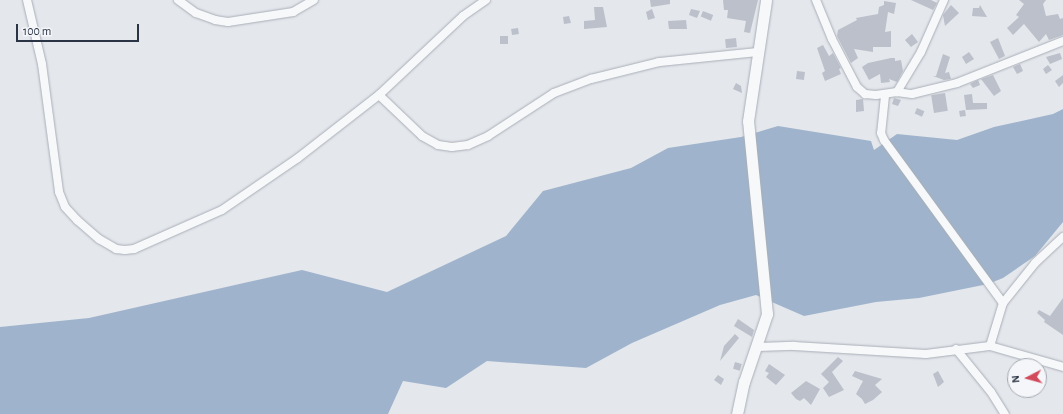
<!DOCTYPE html>
<style>
body{margin:0}
#map{position:relative;width:1063px;height:414px;overflow:hidden;background:#e4e7ec;font-family:"Alegreya Sans",sans-serif}
div>[style]{position:absolute}
.water>*{inset:0;background:#9fb4cc}
.building>*{inset:0;background:#bbc0ca;transform-origin:0 0}
.roads{filter:drop-shadow(0 0 1px #a9aeb7) drop-shadow(0 0 1px #a9aeb7)}
.minor>*{height:8px;margin:-4px;padding:0 4px;transform-origin:4px;border-radius:4px;background:#f7f8fa}
.tertiary>*{height:11px;margin:-5.5px;padding:0 5.5px;transform-origin:5.5px;border-radius:5.5px;background:#f7f8fa}
span{translate:-50% -50%;white-space:nowrap;text-align:center;line-height:1.15;-webkit-text-stroke:4px #f4f6f9;paint-order:stroke}
.north{position:absolute;left:1007px;top:358px;width:40px;height:40px;box-sizing:border-box;background:#f4f6f9;border:1px solid #a4a8b1;border-radius:50%;rotate:264deg;font-size:11px;font-weight:700;line-height:16px;text-align:center;color:#2b3445}
.north::after{content:'';display:block;margin:auto;width:14px;height:18px;background:#d1495b;clip-path:polygon(50% 0,100% 100%,50% 72%,0 100%)}
.scale{position:absolute;left:16px;top:24px;width:123px;height:18px;box-sizing:border-box;border:2px solid #2b3445;border-top:0;padding-left:5px;font-size:12px;line-height:14px;white-space:nowrap;color:#2b3445;-webkit-text-stroke:3px #f4f6f9;paint-order:stroke}
</style>
<div id="map">
<div class="water">
<div style="clip-path:polygon(1063px 109px,1063px 222px,1035px 256px,1003px 278px,988px 284px,919px 298px,876px 302px,804px 316px,756px 295px,720px 305px,632px 343px,586px 368px,487px 361px,446px 388px,403px 381px,388px 414px,0 414px,0 327px,89px 318px,302px 270px,387px 292px,506px 236px,543px 191px,631px 168px,668px 148px,741px 137px,778px 126px,871px 141px,874px 150px,897px 134px,957px 140px,994px 127px,1053px 114px)"></div>
</div>
<div class="building">
<div style="clip-path:polygon(650px 0,670px 0,670px 4px,651px 7px)"></div>
<div style="clip-path:polygon(723px 0,758px 0,750px 33px,744px 32px,746px 21px,727px 18px,728px 10px,724px 10px)"></div>
<div style="clip-path:polygon(911px 0,931px 0,937px 3px,933px 10px)"></div>
<div style="clip-path:polygon(1019px 0,1046px 0,1043px 4px,1046px 16px,1058px 14px,1060px 19px,1063px 18px,1063px 35px,1049px 40px,1046px 34px,1039px 42px,1024px 24px,1013px 35px,1007px 28px,1019px 17px,1016px 15px,1024px 4px)"></div>
<div style="clip-path:polygon(884px 1px,896px 3px,894px 14px,888px 12px,885px 32px,891px 31px,891px 47px,873px 47px,873px 52px,854px 49px,858px 58px,851px 63px,837px 36px,838px 30px,857px 20px,856px 18px,878px 14px,879px 7px,884px 5px)"></div>
<div style="clip-path:polygon(951px 5px,959px 13px,945px 26px,943px 15px)"></div>
<div style="clip-path:polygon(980px 5px,987px 17px,972px 16px,973px 8px,979px 8px)"></div>
<div style="clip-path:polygon(594px 7px,603px 7px,607px 27px,584px 29px,584px 21px,595px 20px)"></div>
<div style="clip-path:polygon(652px 9px,655px 18px,648px 20px,646px 12px)"></div>
<div style="clip-path:polygon(691px 9px,700px 11px,697px 18px,689px 15px)"></div>
<div style="left:703px;top:11px;width:11px;height:6px;rotate:22deg"></div>
<div style="clip-path:polygon(569px 16px,571px 23px,564px 24px,563px 17px)"></div>
<div style="clip-path:polygon(686px 20px,687px 29px,669px 29px,668px 21px)"></div>
<div style="left:518px;top:28px;width:6px;height:7px;rotate:81deg"></div>
<div style="clip-path:polygon(912px 34px,918px 42px,911px 47px,905px 40px)"></div>
<div style="left:500px;top:36px;width:8px;height:8px"></div>
<div style="left:736px;top:38px;width:9px;height:11px;rotate:84deg"></div>
<div style="clip-path:polygon(998px 38px,1005px 56px,999px 59px,990px 42px)"></div>
<div style="clip-path:polygon(823px 45px,829px 56px,833px 53px,841px 68px,839px 69px,841px 74px,825px 81px,822px 73px,825px 71px,817px 48px)"></div>
<div style="clip-path:polygon(969px 52px,974px 59px,966px 64px,962px 57px)"></div>
<div style="clip-path:polygon(1060px 53px,1062px 59px,1050px 64px,1046px 57px)"></div>
<div style="clip-path:polygon(943px 54px,950px 57px,945px 73px,949px 72px,951px 79px,944px 80px,933px 76px,936px 76px)"></div>
<div style="clip-path:polygon(891px 58px,895px 58px,895px 61px,901px 60px,903px 71px,897px 82px,889px 79px,890px 82px,881px 83px,880px 74px,869px 80px,862px 67px,868px 63px)"></div>
<div style="clip-path:polygon(1020px 64px,1023px 71px,1017px 74px,1013px 67px)"></div>
<div style="clip-path:polygon(1048px 65px,1052px 70px,1046px 74px,1043px 69px)"></div>
<div style="left:797px;top:71px;width:8px;height:8px;rotate:7deg"></div>
<div style="clip-path:polygon(993px 75px,1001px 91px,994px 96px,981px 79px)"></div>
<div style="clip-path:polygon(1063px 75px,1063px 83px,1059px 87px,1055px 81px)"></div>
<div style="clip-path:polygon(978px 80px,980px 85px,973px 88px,970px 84px)"></div>
<div style="clip-path:polygon(736px 83px,741px 86px,742px 93px,733px 89px)"></div>
<div style="left:945px;top:93px;width:18px;height:14px;rotate:81deg"></div>
<div style="clip-path:polygon(972px 94px,973px 103px,987px 103px,987px 109px,966px 110px,964px 95px)"></div>
<div style="clip-path:polygon(894px 98px,901px 100px,898px 106px,892px 104px)"></div>
<div style="clip-path:polygon(863px 99px,864px 111px,856px 112px,856px 100px)"></div>
<div style="left:917px;top:108px;width:8px;height:6px;rotate:23deg"></div>
<div style="left:965px;top:110px;width:6px;height:6px;rotate:81deg"></div>
<div style="clip-path:polygon(1063px 298px,1063px 335px,1044px 322px,1045px 320px,1037px 313px,1039px 310px,1050px 316px)"></div>
<div style="clip-path:polygon(738px 319px,754px 330px,752px 337px,734px 326px)"></div>
<div style="clip-path:polygon(735px 334px,739px 338px,720px 361px,724px 346px)"></div>
<div style="clip-path:polygon(838px 357px,843px 361px,832px 372px,844px 390px,829px 397px,823px 388px,829px 382px,821px 374px)"></div>
<div style="left:735px;top:362px;width:7px;height:7px;rotate:16deg"></div>
<div style="clip-path:polygon(769px 364px,785px 375px,776px 385px,766px 377px,769px 373px,765px 371px)"></div>
<div style="clip-path:polygon(855px 371px,882px 379px,875px 385px,882px 392px,873px 400px,865px 404px,862px 399px,856px 394px,863px 381px,852px 376px)"></div>
<div style="clip-path:polygon(938px 371px,944px 382px,938px 387px,933px 374px)"></div>
<div style="clip-path:polygon(718px 375px,724px 379px,721px 385px,714px 380px)"></div>
<div style="clip-path:polygon(806px 381px,820px 389px,811px 405px,804px 398px,800px 401px,796px 399px,791px 393px)"></div>
</div>
<div class="roads">
<div class="minor">
<div style="left:27px;top:0;width:66px;rotate:76.8deg"></div>
<div style="left:42px;top:64px;width:129px;rotate:82.4deg"></div>
<div style="left:59px;top:192px;width:16px;rotate:68deg"></div>
<div style="left:65px;top:207px;width:18px;rotate:47deg"></div>
<div style="left:77px;top:220px;width:29px;rotate:41deg"></div>
<div style="left:99px;top:239px;width:20px;rotate:30deg"></div>
<div style="left:116px;top:249px;width:9px;rotate:6deg"></div>
<div style="left:125px;top:250px;width:9px;rotate:-6deg"></div>
<div style="left:134px;top:249px;width:96px;rotate:-23.9deg"></div>
<div style="left:222px;top:210px;width:92px;rotate:-34.4deg"></div>
<div style="left:298px;top:158px;width:103px;rotate:-37.9deg"></div>
<div style="left:379px;top:95px;width:115px;rotate:-43.2deg"></div>
<div style="left:463px;top:16px;width:28px;rotate:-35deg"></div>
<div style="left:178px;top:0;width:22px;rotate:36deg"></div>
<div style="left:196px;top:13px;width:20px;rotate:20deg"></div>
<div style="left:215px;top:20px;width:13px;rotate:9deg"></div>
<div style="left:228px;top:22px;width:66px;rotate:-8.7deg"></div>
<div style="left:293px;top:12px;width:24px;rotate:-30deg"></div>
<div style="left:816px;top:0;width:42px;rotate:67.7deg"></div>
<div style="left:832px;top:39px;width:54px;rotate:62.5deg"></div>
<div style="left:857px;top:87px;width:11px;rotate:41deg"></div>
<div style="left:865px;top:94px;width:11px;rotate:5deg"></div>
<div style="left:876px;top:95px;width:21px;rotate:-8deg"></div>
<div style="left:944px;top:0;width:57px;rotate:113.9deg"></div>
<div style="left:921px;top:52px;width:47px;rotate:121deg"></div>
<div style="left:897px;top:92px;width:15px;rotate:8deg"></div>
<div style="left:912px;top:94px;width:46px;rotate:-13.7deg"></div>
<div style="left:957px;top:83px;width:114px;rotate:-21.6deg"></div>
<div style="left:379px;top:95px;width:59px;rotate:43.6deg"></div>
<div style="left:422px;top:136px;width:18px;rotate:29deg"></div>
<div style="left:438px;top:145px;width:14px;rotate:8deg"></div>
<div style="left:452px;top:147px;width:16px;rotate:-7deg"></div>
<div style="left:468px;top:145px;width:22px;rotate:-24deg"></div>
<div style="left:488px;top:136px;width:79px;rotate:-33.1deg"></div>
<div style="left:554px;top:93px;width:40px;rotate:-21deg"></div>
<div style="left:591px;top:79px;width:70px;rotate:-14deg"></div>
<div style="left:659px;top:62px;width:100px;rotate:-5.8deg"></div>
<div style="left:885px;top:96px;width:37px;rotate:96deg"></div>
<div style="left:881px;top:133px;width:8px;rotate:67deg"></div>
<div style="left:884px;top:140px;width:202px;rotate:53.9deg"></div>
<div style="left:990px;top:346px;width:45px;rotate:-73.2deg"></div>
<div style="left:1003px;top:303px;width:51px;rotate:-51.3deg"></div>
<div style="left:1035px;top:263px;width:38px;rotate:-43deg"></div>
<div style="left:758px;top:347px;width:36px;rotate:-2deg"></div>
<div style="left:794px;top:346px;width:132px;rotate:3.5deg"></div>
<div style="left:926px;top:354px;width:64px;rotate:-7.1deg"></div>
<div style="left:990px;top:346px;width:76px;rotate:16deg"></div>
<div style="left:956px;top:349px;width:55px;rotate:50.9deg"></div>
<div style="left:991px;top:392px;width:26px;rotate:58deg"></div>
</div>
<div class="tertiary">
<div style="left:737px;top:414px;width:33px;rotate:-78deg"></div>
<div style="left:744px;top:382px;width:72px;rotate:-71.3deg"></div>
<div style="left:767px;top:314px;width:194px;rotate:-95.6deg"></div>
<div style="left:748px;top:121px;width:122px;rotate:-81.5deg"></div>
</div>
</div>
<div class="north">N</div>
<div class="scale">100 m</div>
</div>
